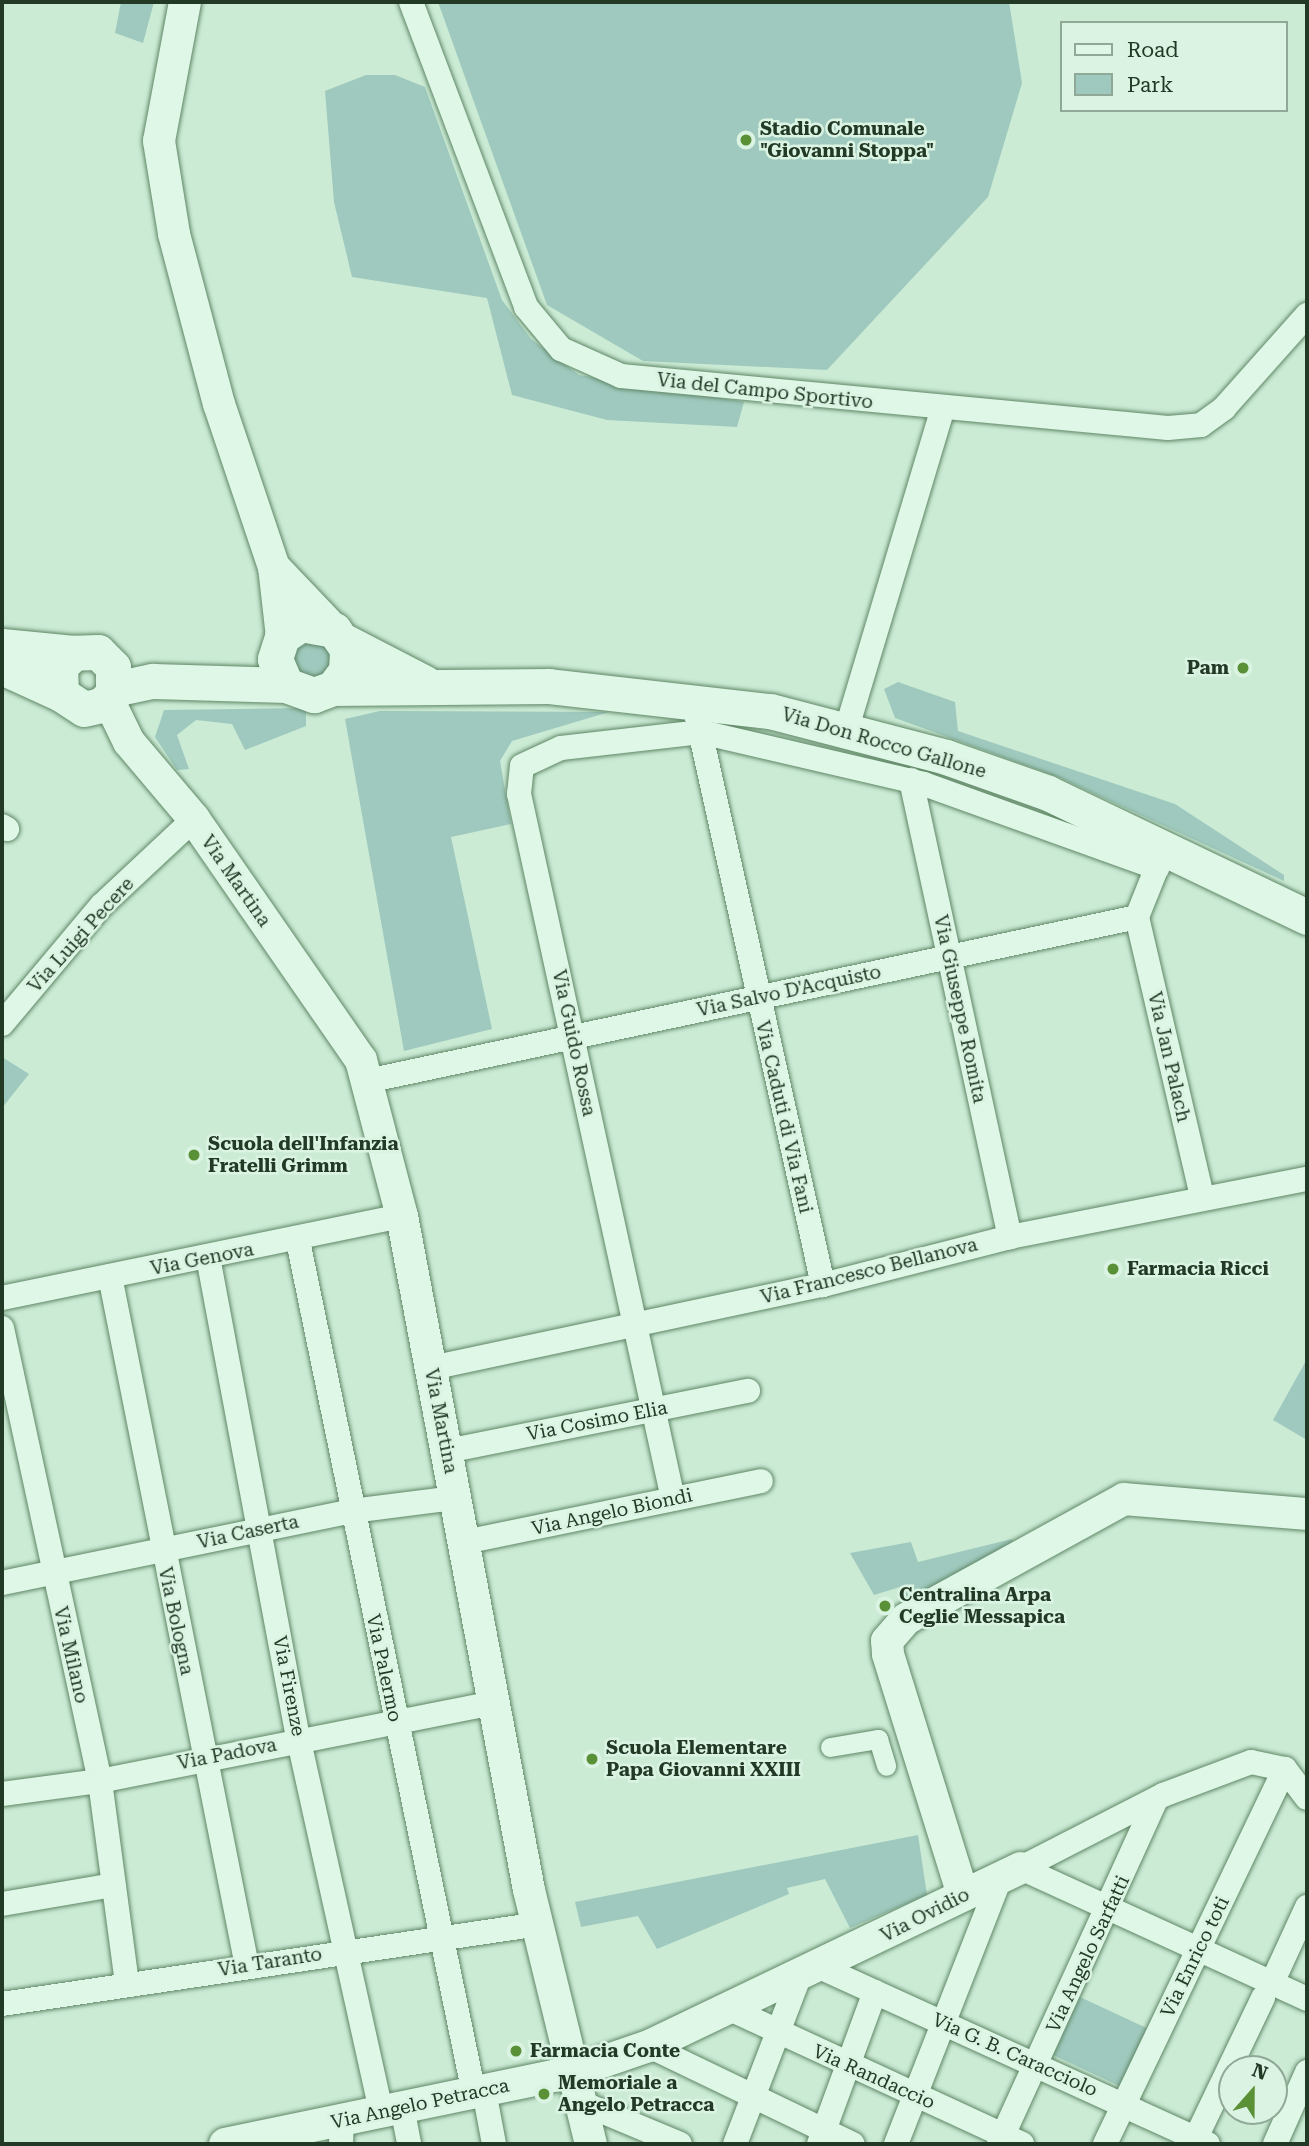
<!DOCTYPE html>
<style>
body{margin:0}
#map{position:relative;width:1309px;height:2146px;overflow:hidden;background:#cbebd5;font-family:"Roboto Serif",serif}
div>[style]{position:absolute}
.green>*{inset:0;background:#9fc9be;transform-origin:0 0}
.roads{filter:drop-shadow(0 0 2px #608766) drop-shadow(0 0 2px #608766)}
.pedestrian>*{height:19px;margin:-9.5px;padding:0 9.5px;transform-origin:9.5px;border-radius:9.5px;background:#def7e6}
.minor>*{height:24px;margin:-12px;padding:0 12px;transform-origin:12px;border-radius:12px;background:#def7e6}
.tertiary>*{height:32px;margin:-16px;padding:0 16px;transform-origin:16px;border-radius:16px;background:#def7e6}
.secondary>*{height:35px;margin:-17.5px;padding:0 17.5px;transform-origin:17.5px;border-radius:17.5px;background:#def7e6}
.dots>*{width:19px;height:19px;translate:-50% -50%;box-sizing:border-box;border:4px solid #daf3e2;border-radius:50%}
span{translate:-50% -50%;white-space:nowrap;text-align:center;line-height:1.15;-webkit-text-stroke:5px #daf3e2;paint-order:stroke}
.poi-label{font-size:19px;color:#223925;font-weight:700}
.left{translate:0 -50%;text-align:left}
.right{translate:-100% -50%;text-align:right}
.street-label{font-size:19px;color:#223925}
.frame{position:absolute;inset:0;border:4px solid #223925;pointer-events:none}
.legend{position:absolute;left:1060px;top:21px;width:228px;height:91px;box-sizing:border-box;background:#daf3e2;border:2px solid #90a996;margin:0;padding:9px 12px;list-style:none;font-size:21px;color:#223925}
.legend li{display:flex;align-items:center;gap:14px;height:35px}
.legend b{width:35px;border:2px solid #90a996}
.north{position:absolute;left:1218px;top:2055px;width:70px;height:70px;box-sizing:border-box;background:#daf3e2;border:2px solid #90a996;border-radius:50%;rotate:21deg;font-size:19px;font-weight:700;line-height:28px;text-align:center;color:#223925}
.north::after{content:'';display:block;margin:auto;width:24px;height:32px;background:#5a9136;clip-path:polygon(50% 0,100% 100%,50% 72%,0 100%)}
</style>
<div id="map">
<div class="green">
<div style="clip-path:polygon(121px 2px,154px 2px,143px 43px,115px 33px)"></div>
<div style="clip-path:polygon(438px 2px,1009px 2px,1022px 83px,988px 197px,827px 370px,643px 361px,547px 305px)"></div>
<div style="clip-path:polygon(366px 75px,395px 75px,425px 87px,502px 300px,531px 339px,579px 375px,744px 402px,737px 427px,607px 420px,512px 395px,487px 298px,352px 277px,334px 202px,325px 91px)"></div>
<div style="clip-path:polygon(294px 641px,332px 642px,328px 679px,298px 679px,289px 649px)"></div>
<div style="clip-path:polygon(898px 682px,955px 702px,958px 731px,1175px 804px,1284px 875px,1284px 881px,1058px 777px,895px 718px,884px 689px)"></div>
<div style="clip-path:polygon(306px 708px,306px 726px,245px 750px,232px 724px,196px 720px,177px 735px,189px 769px,177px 770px,155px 737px,164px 710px)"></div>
<div style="clip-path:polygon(380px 711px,609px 712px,512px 741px,500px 761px,511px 824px,451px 837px,492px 1029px,404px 1051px,345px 719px)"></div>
<div style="clip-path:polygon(2px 1057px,29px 1074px,2px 1108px)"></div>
<div style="clip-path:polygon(1307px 1359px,1307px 1440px,1273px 1420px)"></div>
<div style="clip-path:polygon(1012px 1539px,1014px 1545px,910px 1601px,900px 1587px,874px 1595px,850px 1553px,911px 1542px,918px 1562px)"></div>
<div style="clip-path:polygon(918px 1835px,927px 1895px,850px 1928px,825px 1879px,787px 1888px,789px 1894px,657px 1949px,638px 1916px,581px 1927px,575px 1902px)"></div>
<div style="left:1080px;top:1997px;width:74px;height:64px;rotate:25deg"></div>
</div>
<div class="roads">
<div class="pedestrian">
<div style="left:830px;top:1747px;width:49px;rotate:-9.5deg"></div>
<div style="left:878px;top:1739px;width:28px;rotate:73deg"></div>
</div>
<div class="minor">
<div style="left:411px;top:2px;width:326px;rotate:69.3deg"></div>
<div style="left:526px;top:307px;width:55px;rotate:50.2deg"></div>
<div style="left:561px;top:349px;width:66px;rotate:24.2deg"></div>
<div style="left:621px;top:376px;width:549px;rotate:5.43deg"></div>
<div style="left:1168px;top:428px;width:33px;rotate:-5deg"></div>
<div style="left:1201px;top:425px;width:29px;rotate:-36deg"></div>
<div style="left:1224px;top:408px;width:125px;rotate:-48.3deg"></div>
<div style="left:697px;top:717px;width:582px;rotate:77.49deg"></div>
<div style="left:846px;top:731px;width:334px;rotate:-73.3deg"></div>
<div style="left:911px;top:780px;width:468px;rotate:77.8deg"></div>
<div style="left:2px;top:826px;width:6px;rotate:31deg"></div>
<div style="left:1137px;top:917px;width:287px;rotate:76.9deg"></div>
<div style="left:2px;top:1024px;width:155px;rotate:-50deg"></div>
<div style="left:102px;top:905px;width:126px;rotate:-43.1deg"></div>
<div style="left:367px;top:1081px;width:787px;rotate:-12.02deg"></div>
<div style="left:1137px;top:917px;width:70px;rotate:-68.2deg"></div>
<div style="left:298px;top:1241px;width:871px;rotate:78.34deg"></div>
<div style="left:208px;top:1257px;width:492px;rotate:79.4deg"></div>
<div style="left:299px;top:1741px;width:380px;rotate:77.5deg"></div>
<div style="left:110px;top:1276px;width:703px;rotate:78.77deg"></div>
<div style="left:2px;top:1298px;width:408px;rotate:-11.6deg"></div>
<div style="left:2px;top:1328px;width:463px;rotate:77.8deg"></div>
<div style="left:100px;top:1781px;width:205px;rotate:82.4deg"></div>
<div style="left:431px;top:1368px;width:401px;rotate:-12deg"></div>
<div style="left:823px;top:1285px;width:193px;rotate:-14.4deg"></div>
<div style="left:1010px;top:1237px;width:303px;rotate:-11.1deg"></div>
<div style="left:447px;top:1451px;width:307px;rotate:-11.3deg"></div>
<div style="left:673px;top:1499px;width:722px;rotate:-102.32deg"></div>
<div style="left:519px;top:794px;width:28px;rotate:-84deg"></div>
<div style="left:522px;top:766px;width:43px;rotate:-24.8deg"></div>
<div style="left:561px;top:748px;width:141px;rotate:-6.5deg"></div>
<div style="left:701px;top:732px;width:229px;rotate:13.1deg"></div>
<div style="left:924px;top:784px;width:248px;rotate:19.8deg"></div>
<div style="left:464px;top:1542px;width:303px;rotate:-11.6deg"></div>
<div style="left:2px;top:1583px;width:357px;rotate:-11.6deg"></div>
<div style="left:352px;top:1511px;width:104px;rotate:-7.2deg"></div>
<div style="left:2px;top:1794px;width:99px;rotate:-7.6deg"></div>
<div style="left:100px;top:1781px;width:402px;rotate:-11.2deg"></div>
<div style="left:1021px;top:1868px;width:160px;rotate:-27.2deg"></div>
<div style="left:1163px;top:1795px;width:94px;rotate:-20.6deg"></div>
<div style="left:1251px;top:1762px;width:35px;rotate:12deg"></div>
<div style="left:1285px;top:1769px;width:36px;rotate:53deg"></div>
<div style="left:1021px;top:1868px;width:315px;rotate:24.6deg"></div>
<div style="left:2px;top:1904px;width:113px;rotate:-9.7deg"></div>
<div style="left:822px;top:1968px;width:424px;rotate:24.5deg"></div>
<div style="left:1272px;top:1983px;width:84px;rotate:-65.3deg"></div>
<div style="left:2px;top:2004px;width:543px;rotate:-8.47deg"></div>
<div style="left:728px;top:2008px;width:324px;rotate:24.8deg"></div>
<div style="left:649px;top:2046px;width:226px;rotate:25.7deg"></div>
<div style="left:484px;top:2091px;width:54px;rotate:79.3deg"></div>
<div style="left:582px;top:2103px;width:106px;rotate:22.7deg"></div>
<div style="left:402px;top:2107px;width:38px;rotate:79deg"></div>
<div style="left:341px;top:2144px;width:24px;rotate:-88deg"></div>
<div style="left:735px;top:2144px;width:176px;rotate:-69deg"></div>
<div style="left:819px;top:2144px;width:162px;rotate:-69.8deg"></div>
<div style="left:896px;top:2144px;width:286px;rotate:-68.6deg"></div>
<div style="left:999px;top:2144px;width:377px;rotate:-65.5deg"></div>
<div style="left:1105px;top:2144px;width:416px;rotate:-64.4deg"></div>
<div style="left:1193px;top:2144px;width:162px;rotate:-64.4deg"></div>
<div style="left:1275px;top:2144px;width:79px;rotate:-66deg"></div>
</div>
<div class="tertiary">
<div style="left:185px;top:2px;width:141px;rotate:100.6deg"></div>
<div style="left:159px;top:141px;width:94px;rotate:80.8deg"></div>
<div style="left:174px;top:234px;width:176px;rotate:75.2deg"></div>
<div style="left:219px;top:404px;width:172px;rotate:71.4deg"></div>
<div style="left:274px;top:567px;width:70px;rotate:83.5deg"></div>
<div style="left:274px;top:567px;width:87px;rotate:46.4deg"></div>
<div style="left:108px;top:699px;width:48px;rotate:64deg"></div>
<div style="left:129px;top:742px;width:101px;rotate:49.8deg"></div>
<div style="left:194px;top:819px;width:293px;rotate:55.3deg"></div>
<div style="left:361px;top:1060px;width:161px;rotate:75.3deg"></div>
<div style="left:402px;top:1216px;width:686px;rotate:79.33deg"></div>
<div style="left:529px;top:1890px;width:261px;rotate:76.3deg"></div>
<div style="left:963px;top:1895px;width:252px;rotate:-107.3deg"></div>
<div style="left:888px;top:1654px;width:13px;rotate:-94deg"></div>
<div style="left:887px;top:1641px;width:29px;rotate:-49deg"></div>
<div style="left:906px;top:1619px;width:249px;rotate:-28.8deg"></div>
<div style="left:1124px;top:1499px;width:184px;rotate:4.7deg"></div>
<div style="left:225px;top:2144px;width:355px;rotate:-11.7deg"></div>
<div style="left:573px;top:2072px;width:80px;rotate:-18.9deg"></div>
<div style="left:649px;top:2046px;width:412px;rotate:-25.6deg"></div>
</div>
<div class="secondary">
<div style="left:342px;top:640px;width:93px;rotate:27.4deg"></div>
<div style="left:2px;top:646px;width:72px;rotate:5.6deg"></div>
<div style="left:2px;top:667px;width:65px;rotate:24.6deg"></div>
<div style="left:333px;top:688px;width:216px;rotate:-0.5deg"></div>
<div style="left:549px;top:686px;width:222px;rotate:6.5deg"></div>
<div style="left:770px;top:711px;width:182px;rotate:14.6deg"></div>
<div style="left:946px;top:757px;width:108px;rotate:19.4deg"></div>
<div style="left:1048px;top:793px;width:287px;rotate:25.6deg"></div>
<div style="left:113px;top:692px;width:25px;rotate:-90deg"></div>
<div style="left:113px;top:667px;width:21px;rotate:-135deg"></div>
<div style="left:98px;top:652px;width:24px;rotate:178deg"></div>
<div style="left:74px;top:653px;width:19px;rotate:137deg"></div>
<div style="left:60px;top:666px;width:28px;rotate:88deg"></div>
<div style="left:61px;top:694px;width:27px;rotate:33deg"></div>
<div style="left:84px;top:709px;width:17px;rotate:-13deg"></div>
<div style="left:101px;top:705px;width:25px;rotate:-43deg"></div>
<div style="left:119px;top:688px;width:35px;rotate:-12deg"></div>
<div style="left:153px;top:681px;width:133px;rotate:1.7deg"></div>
<div style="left:286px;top:685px;width:30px;rotate:20deg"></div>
<div style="left:314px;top:695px;width:20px;rotate:-20deg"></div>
<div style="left:333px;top:688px;width:21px;rotate:-53deg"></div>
<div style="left:346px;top:671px;width:22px;rotate:-87deg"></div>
<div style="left:347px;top:649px;width:23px;rotate:-124deg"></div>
<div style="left:334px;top:630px;width:34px;rotate:-170deg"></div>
<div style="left:301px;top:624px;width:23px;rotate:146deg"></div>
<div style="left:282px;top:637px;width:23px;rotate:108deg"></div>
<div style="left:275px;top:659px;width:28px;rotate:67deg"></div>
</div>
</div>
<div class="dots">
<div style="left:746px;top:140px;background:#5a9136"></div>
<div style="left:1243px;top:668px;background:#5a9136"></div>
<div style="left:194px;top:1155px;background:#5a9136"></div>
<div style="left:1113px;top:1269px;background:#5a9136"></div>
<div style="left:885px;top:1606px;background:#5a9136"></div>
<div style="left:592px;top:1759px;background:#5a9136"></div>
<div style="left:516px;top:2051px;background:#5a9136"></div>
<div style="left:544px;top:2094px;background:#5a9136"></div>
</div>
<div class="poi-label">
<span class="left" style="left:760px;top:140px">Stadio Comunale<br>"Giovanni Stoppa"</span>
<span class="right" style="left:1229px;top:668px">Pam</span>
<span class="left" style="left:208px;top:1155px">Scuola dell'Infanzia<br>Fratelli Grimm</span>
<span class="left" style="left:1127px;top:1269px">Farmacia Ricci</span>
<span class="left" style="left:899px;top:1606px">Centralina Arpa<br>Ceglie Messapica</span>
<span class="left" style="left:606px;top:1759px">Scuola Elementare<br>Papa Giovanni XXIII</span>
<span class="left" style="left:530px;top:2051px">Farmacia Conte</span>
<span class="left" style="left:558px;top:2094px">Memoriale a<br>Angelo Petracca</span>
</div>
<div class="street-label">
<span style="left:765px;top:391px;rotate:6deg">Via del Campo Sportivo</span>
<span style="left:884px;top:743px;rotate:16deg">Via Don Rocco Gallone</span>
<span style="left:236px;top:881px;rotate:55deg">Via Martina</span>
<span style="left:81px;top:935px;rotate:-48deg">Via Luigi Pecere</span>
<span style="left:789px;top:991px;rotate:-12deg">Via Salvo D'Acquisto</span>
<span style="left:960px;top:1009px;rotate:78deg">Via Giuseppe Romita</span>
<span style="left:574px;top:1043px;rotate:78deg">Via Guido Rossa</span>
<span style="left:1169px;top:1057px;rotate:77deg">Via Jan Palach</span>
<span style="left:784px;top:1117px;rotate:77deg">Via Caduti di Via Fani</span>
<span style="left:202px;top:1259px;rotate:-11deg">Via Genova</span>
<span style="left:869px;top:1271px;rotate:-14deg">Via Francesco Bellanova</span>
<span style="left:441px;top:1421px;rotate:79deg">Via Martina</span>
<span style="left:597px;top:1421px;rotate:-11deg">Via Cosimo Elia</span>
<span style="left:612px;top:1512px;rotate:-12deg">Via Angelo Biondi</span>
<span style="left:248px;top:1532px;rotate:-12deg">Via Caserta</span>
<span style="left:176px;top:1621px;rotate:78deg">Via Bologna</span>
<span style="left:71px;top:1655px;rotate:77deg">Via Milano</span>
<span style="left:384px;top:1668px;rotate:78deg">Via Palermo</span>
<span style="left:289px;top:1686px;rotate:79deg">Via Firenze</span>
<span style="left:227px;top:1754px;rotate:-11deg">Via Padova</span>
<span style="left:925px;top:1915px;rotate:-27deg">Via Ovidio</span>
<span style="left:1088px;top:1954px;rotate:-65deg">Via Angelo Sarfatti</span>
<span style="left:1195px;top:1957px;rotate:-64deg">Via Enrico toti</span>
<span style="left:270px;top:1962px;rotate:-9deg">Via Taranto</span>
<span style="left:1015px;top:2055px;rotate:24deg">Via G. B. Caracciolo</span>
<span style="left:874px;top:2077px;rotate:24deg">Via Randaccio</span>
<span style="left:420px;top:2104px;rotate:-12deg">Via Angelo Petracca</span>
</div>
<div class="frame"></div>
<ul class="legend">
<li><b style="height:9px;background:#def7e6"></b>Road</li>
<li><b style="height:19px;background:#9fc9be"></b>Park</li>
</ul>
<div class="north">N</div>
</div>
